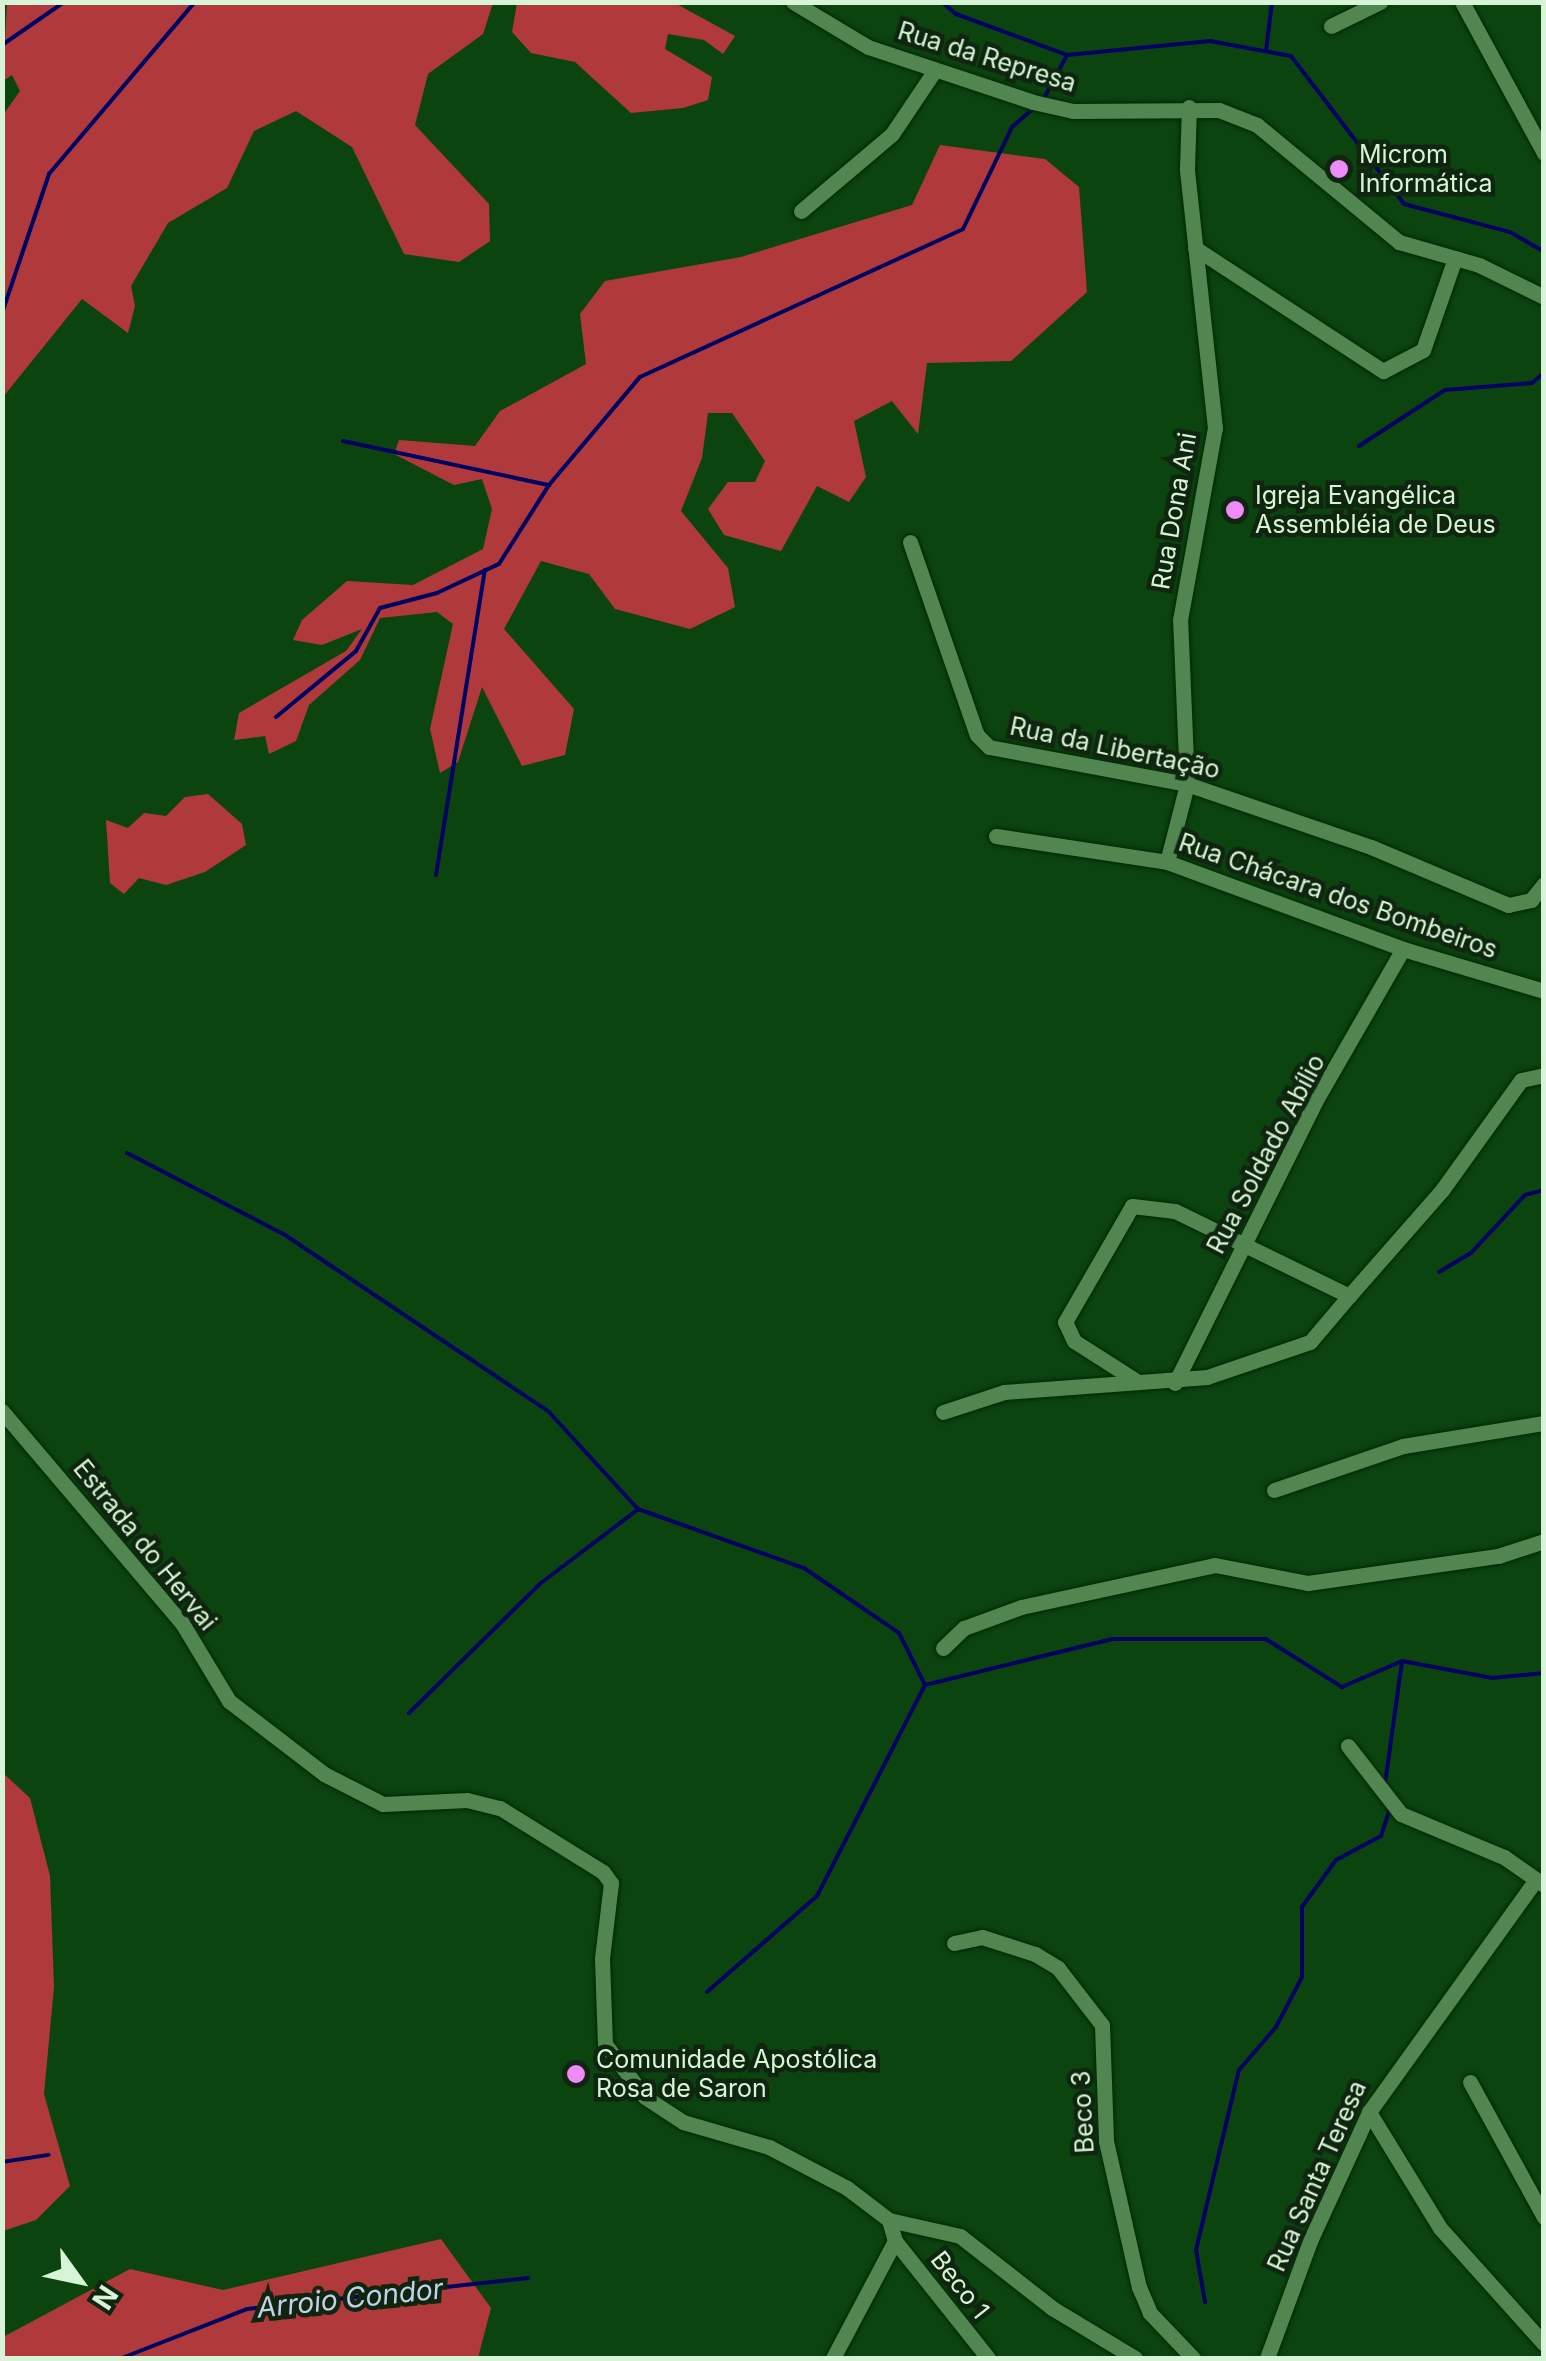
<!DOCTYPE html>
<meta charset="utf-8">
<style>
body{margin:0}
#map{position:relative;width:1546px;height:2361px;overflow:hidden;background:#0c4410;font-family:Inter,sans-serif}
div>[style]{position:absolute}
.forest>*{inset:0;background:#b03a3b}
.stream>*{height:4px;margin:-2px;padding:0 2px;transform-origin:2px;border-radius:2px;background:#000261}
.roads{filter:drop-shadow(0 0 2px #002802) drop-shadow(0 0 2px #002802)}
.minor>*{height:15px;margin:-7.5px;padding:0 7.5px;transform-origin:7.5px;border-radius:7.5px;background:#518651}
.dots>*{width:28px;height:28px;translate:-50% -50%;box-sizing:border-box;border:5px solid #0f250f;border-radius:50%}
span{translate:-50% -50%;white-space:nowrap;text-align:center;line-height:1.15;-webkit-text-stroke:9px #0f250f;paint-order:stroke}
.street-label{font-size:25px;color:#d7f4d6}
.poi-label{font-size:25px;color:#d7f4d6}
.left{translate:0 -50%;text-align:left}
.water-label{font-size:28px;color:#c5d1e9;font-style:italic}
.frame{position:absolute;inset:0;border:5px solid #d7f4d6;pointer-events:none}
.north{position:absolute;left:30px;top:2231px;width:100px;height:100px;-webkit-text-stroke:8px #0f250f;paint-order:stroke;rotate:123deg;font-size:28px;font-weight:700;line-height:40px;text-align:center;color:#d7f4d6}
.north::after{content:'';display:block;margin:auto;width:35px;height:45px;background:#d7f4d6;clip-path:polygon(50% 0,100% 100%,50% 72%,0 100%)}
</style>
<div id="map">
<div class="forest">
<div style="clip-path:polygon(7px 2px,493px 3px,483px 34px,428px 74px,415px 125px,489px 204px,490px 241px,459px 262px,404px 254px,352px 147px,296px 111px,254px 131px,227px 188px,168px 223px,131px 286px,135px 306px,128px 333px,82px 299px,3px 397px,3px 115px,20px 91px,12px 75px,3px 81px)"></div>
<div style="clip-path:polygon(673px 2px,735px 36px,723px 54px,704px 40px,668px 34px,665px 49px,712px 77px,708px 100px,683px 108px,631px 113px,575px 62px,531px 53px,512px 32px,517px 3px)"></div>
<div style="clip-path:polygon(940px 145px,1045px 159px,1079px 187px,1087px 292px,1011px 361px,927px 363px,918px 434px,892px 401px,854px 421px,866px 477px,849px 502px,817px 486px,781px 551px,724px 535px,708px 509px,728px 482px,755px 482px,765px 461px,732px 413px,708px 413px,702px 458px,681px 511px,728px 568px,735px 607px,690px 629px,615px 609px,589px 574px,541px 561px,504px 629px,574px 709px,565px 755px,522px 766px,482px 687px,458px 762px,440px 773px,430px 729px,453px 624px,437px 612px,380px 618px,360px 660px,309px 705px,296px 741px,269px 754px,265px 736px,234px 740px,239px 713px,346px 651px,362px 629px,322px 645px,293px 640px,302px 620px,347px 581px,413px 585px,483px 549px,492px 509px,482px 479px,454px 485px,394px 454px,399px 440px,475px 446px,500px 411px,586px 364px,580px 314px,605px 281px,741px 257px,912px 205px)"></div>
<div style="clip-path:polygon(208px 794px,242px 824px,246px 845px,205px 872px,166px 885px,139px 878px,124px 894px,110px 883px,106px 820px,128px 828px,144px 813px,166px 816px,185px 797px)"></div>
<div style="clip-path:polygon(3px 1773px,30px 1798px,50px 1876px,54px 1987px,44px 2094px,70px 2186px,36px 2220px,3px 2231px)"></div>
<div style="clip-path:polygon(441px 2239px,491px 2308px,478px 2358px,3px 2358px,3px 2337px,130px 2269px,223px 2290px)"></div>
</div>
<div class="stream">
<div style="left:942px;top:2px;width:18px;rotate:41deg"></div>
<div style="left:956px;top:14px;width:118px;rotate:20.3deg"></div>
<div style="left:1067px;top:55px;width:144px;rotate:-5.6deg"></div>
<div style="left:1210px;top:41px;width:82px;rotate:10.5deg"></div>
<div style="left:1291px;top:56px;width:186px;rotate:52.6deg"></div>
<div style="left:1404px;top:204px;width:110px;rotate:14.8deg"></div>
<div style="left:1510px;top:232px;width:39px;rotate:30deg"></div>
<div style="left:2px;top:45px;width:75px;rotate:-34.7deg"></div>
<div style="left:1266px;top:51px;width:49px;rotate:-83deg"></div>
<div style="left:1043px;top:100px;width:51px;rotate:-61.9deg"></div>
<div style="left:2px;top:313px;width:147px;rotate:-71.3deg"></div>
<div style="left:49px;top:174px;width:226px;rotate:-49.7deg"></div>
<div style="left:343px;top:441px;width:211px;rotate:12.1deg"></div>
<div style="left:1359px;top:446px;width:103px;rotate:-33.1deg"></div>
<div style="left:1445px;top:390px;width:87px;rotate:-4.6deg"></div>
<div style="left:1532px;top:383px;width:16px;rotate:-40deg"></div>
<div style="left:276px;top:717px;width:104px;rotate:-39.5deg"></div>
<div style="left:356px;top:651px;width:49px;rotate:-60.8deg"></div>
<div style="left:380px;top:608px;width:59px;rotate:-14.7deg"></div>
<div style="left:437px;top:593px;width:68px;rotate:-25.1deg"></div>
<div style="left:499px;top:564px;width:93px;rotate:-57.7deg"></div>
<div style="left:549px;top:485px;width:141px;rotate:-49.9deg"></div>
<div style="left:640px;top:377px;width:355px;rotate:-24.6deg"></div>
<div style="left:963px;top:229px;width:113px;rotate:-64.3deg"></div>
<div style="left:1012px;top:127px;width:32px;rotate:-41deg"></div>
<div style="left:436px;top:875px;width:309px;rotate:-80.9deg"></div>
<div style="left:127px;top:1153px;width:178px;rotate:27.4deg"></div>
<div style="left:285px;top:1235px;width:318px;rotate:33.8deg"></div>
<div style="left:549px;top:1412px;width:132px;rotate:47.5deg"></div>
<div style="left:638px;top:1509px;width:176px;rotate:19.6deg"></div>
<div style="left:804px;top:1568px;width:115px;rotate:34.4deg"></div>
<div style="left:899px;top:1633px;width:58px;rotate:63.4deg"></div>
<div style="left:925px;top:1685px;width:193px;rotate:-13.8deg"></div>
<div style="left:1112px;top:1639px;width:154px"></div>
<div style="left:1266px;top:1639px;width:90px;rotate:32.3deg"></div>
<div style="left:1342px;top:1687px;width:65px;rotate:-23.4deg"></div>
<div style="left:1402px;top:1661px;width:92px;rotate:10.7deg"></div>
<div style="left:1492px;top:1678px;width:52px;rotate:-5.5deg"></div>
<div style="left:1439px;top:1272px;width:37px;rotate:-31deg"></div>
<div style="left:1471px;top:1253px;width:79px;rotate:-47deg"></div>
<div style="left:1525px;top:1195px;width:20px;rotate:-15deg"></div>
<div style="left:409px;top:1713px;width:185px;rotate:-44.6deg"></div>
<div style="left:541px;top:1583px;width:121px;rotate:-37.2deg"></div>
<div style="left:1385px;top:1784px;width:124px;rotate:-82.1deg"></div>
<div style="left:707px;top:1992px;width:146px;rotate:-41.1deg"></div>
<div style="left:817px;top:1896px;width:237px;rotate:-62.9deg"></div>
<div style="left:2px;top:2162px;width:47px;rotate:-8.7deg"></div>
<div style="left:1205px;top:2302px;width:53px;rotate:-99.8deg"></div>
<div style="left:1196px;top:2250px;width:185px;rotate:-76.6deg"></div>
<div style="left:1239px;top:2070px;width:57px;rotate:-49.3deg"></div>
<div style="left:1276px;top:2027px;width:56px;rotate:-62.5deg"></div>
<div style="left:1302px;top:1977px;width:70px;rotate:-90deg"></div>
<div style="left:1302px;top:1907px;width:58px;rotate:-54.1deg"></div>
<div style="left:1336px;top:1860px;width:51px;rotate:-28.1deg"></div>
<div style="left:1381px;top:1836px;width:29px;rotate:-72deg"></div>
<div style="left:122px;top:2358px;width:134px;rotate:-21.4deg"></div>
<div style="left:247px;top:2309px;width:283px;rotate:-6.3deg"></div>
</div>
<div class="roads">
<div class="minor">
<div style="left:793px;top:2px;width:87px;rotate:31deg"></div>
<div style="left:868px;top:47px;width:174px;rotate:18.4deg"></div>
<div style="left:1033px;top:102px;width:41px;rotate:12.7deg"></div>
<div style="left:1073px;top:111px;width:146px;rotate:-0.4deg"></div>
<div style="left:1219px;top:110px;width:41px;rotate:21.5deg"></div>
<div style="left:1257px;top:125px;width:184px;rotate:39.5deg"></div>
<div style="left:1399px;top:242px;width:83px;rotate:16deg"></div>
<div style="left:1479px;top:265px;width:72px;rotate:26.2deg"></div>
<div style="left:1462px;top:2px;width:172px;rotate:61.5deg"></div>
<div style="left:1331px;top:26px;width:55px;rotate:-26.1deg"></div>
<div style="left:801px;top:211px;width:119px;rotate:-40.2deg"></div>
<div style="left:892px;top:134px;width:77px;rotate:-56.1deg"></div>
<div style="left:1195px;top:248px;width:225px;rotate:33.2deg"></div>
<div style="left:1383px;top:371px;width:45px;rotate:-27.7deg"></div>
<div style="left:1423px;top:350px;width:97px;rotate:-70.8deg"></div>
<div style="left:910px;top:542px;width:204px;rotate:70.9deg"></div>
<div style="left:977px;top:735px;width:17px;rotate:45deg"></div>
<div style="left:989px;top:747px;width:201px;rotate:10.6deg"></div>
<div style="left:1187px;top:784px;width:194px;rotate:18.9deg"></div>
<div style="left:1371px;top:847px;width:149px;rotate:22.9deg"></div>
<div style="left:1508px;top:905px;width:24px;rotate:-12deg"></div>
<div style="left:1531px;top:900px;width:21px;rotate:-51deg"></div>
<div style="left:996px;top:836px;width:173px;rotate:8.6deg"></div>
<div style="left:1167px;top:862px;width:252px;rotate:20.2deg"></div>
<div style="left:1403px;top:949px;width:147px;rotate:16.6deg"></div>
<div style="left:1167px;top:862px;width:81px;rotate:-75.6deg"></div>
<div style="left:1187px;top:784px;width:164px;rotate:-92.4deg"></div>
<div style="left:1180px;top:620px;width:195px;rotate:-79.7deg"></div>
<div style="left:1215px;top:428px;width:261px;rotate:-96.2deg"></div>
<div style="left:1187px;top:169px;width:62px;rotate:-88.2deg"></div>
<div style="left:1135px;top:1380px;width:72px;rotate:-147.4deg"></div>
<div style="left:1074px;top:1341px;width:21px;rotate:-115deg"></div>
<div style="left:1065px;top:1322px;width:134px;rotate:-60deg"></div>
<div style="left:1132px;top:1206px;width:43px;rotate:6.6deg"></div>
<div style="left:1175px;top:1211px;width:194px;rotate:26deg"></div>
<div style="left:1349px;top:1296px;width:141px;rotate:-48.7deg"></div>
<div style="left:1442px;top:1190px;width:135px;rotate:-54.3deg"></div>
<div style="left:1521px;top:1080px;width:24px;rotate:-12deg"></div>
<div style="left:1175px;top:1383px;width:316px;rotate:-63.5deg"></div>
<div style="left:1316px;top:1100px;width:174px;rotate:-60.1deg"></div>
<div style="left:2px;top:1411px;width:278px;rotate:49.7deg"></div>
<div style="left:182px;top:1623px;width:91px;rotate:58.9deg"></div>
<div style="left:229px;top:1701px;width:120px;rotate:37.5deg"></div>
<div style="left:324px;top:1774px;width:66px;rotate:27deg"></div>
<div style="left:383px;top:1804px;width:84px;rotate:-2.7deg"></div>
<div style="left:467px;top:1800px;width:34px;rotate:14deg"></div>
<div style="left:500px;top:1808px;width:121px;rotate:31.9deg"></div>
<div style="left:603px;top:1872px;width:14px;rotate:54deg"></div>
<div style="left:611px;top:1883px;width:77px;rotate:96.8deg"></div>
<div style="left:602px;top:1959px;width:85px;rotate:88deg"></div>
<div style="left:605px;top:2044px;width:66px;rotate:53deg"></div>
<div style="left:645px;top:2097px;width:45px;rotate:33.3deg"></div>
<div style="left:683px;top:2122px;width:90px;rotate:16.2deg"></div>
<div style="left:769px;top:2147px;width:88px;rotate:27.7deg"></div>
<div style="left:847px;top:2188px;width:53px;rotate:37.3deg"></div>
<div style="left:889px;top:2220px;width:73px;rotate:12.7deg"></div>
<div style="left:960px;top:2236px;width:117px;rotate:38deg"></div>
<div style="left:1052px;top:2308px;width:97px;rotate:31.1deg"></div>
<div style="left:943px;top:1412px;width:64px;rotate:-18.2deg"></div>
<div style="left:1004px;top:1392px;width:204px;rotate:-4.2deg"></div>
<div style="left:1207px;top:1377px;width:109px;rotate:-18.8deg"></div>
<div style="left:1310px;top:1342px;width:60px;rotate:-49.7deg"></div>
<div style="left:1274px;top:1490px;width:136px;rotate:-18.8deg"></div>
<div style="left:1403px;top:1446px;width:143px;rotate:-9.3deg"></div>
<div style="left:943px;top:1648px;width:29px;rotate:-44deg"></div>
<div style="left:964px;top:1628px;width:61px;rotate:-20.2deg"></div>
<div style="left:1021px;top:1607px;width:198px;rotate:-12.2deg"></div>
<div style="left:1215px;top:1565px;width:95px;rotate:11deg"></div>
<div style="left:1308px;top:1583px;width:192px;rotate:-8.1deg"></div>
<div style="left:1498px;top:1556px;width:48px;rotate:-18.1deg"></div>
<div style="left:1348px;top:1746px;width:86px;rotate:52.1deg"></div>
<div style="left:1401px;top:1814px;width:112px;rotate:22.7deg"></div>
<div style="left:1504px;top:1857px;width:49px;rotate:35deg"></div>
<div style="left:954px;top:1943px;width:29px;rotate:-12deg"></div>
<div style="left:982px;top:1937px;width:56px;rotate:17.8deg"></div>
<div style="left:1035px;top:1954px;width:27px;rotate:31deg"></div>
<div style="left:1058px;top:1968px;width:72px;rotate:52.3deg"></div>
<div style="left:1102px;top:2025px;width:116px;rotate:88deg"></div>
<div style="left:1106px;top:2141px;width:150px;rotate:77.3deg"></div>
<div style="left:1139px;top:2287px;width:28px;rotate:67deg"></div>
<div style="left:1150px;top:2313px;width:62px;rotate:46.3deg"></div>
<div style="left:1470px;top:2082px;width:154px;rotate:61.3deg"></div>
<div style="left:1369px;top:2112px;width:136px;rotate:58.5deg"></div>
<div style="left:1440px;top:2228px;width:156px;rotate:48.1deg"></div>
<div style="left:895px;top:2241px;width:149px;rotate:51.5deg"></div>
<div style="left:833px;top:2358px;width:132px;rotate:-62.1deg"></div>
<div style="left:895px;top:2241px;width:22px;rotate:-106deg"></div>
<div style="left:1267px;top:2358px;width:125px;rotate:-69.8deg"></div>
<div style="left:1310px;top:2241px;width:142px;rotate:-65.4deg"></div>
<div style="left:1369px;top:2112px;width:286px;rotate:-54.3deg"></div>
</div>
</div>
<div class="dots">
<div style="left:1339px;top:169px;background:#ee8bf8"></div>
<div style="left:1235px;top:510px;background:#ee8bf8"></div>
<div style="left:576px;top:2074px;background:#ee8bf8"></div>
</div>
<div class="street-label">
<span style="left:987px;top:57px;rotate:17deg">Rua da Represa</span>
<span style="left:1174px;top:511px;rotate:-80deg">Rua Dona Ani</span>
<span style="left:1115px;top:748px;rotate:12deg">Rua da Libertação</span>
<span style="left:1338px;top:896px;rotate:19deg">Rua Chácara dos Bombeiros</span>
<span style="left:1266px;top:1154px;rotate:-62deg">Rua Soldado Abílio</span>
<span style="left:145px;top:1545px;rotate:51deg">Estrada do Hervai</span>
<span style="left:1083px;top:2112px;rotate:-93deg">Beco 3</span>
<span style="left:1317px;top:2176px;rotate:-66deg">Rua Santa Teresa</span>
<span style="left:960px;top:2285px;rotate:52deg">Beco 1</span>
</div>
<div class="poi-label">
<span class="left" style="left:1359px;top:169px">Microm<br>Informática</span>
<span class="left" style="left:1255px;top:510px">Igreja Evangélica<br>Assembléia de Deus</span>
<span class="left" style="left:596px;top:2074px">Comunidade Apostólica<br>Rosa de Saron</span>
</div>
<div class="water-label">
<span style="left:350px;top:2298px;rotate:-6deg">Arroio Condor</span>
</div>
<div class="frame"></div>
<div class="north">N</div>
</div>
